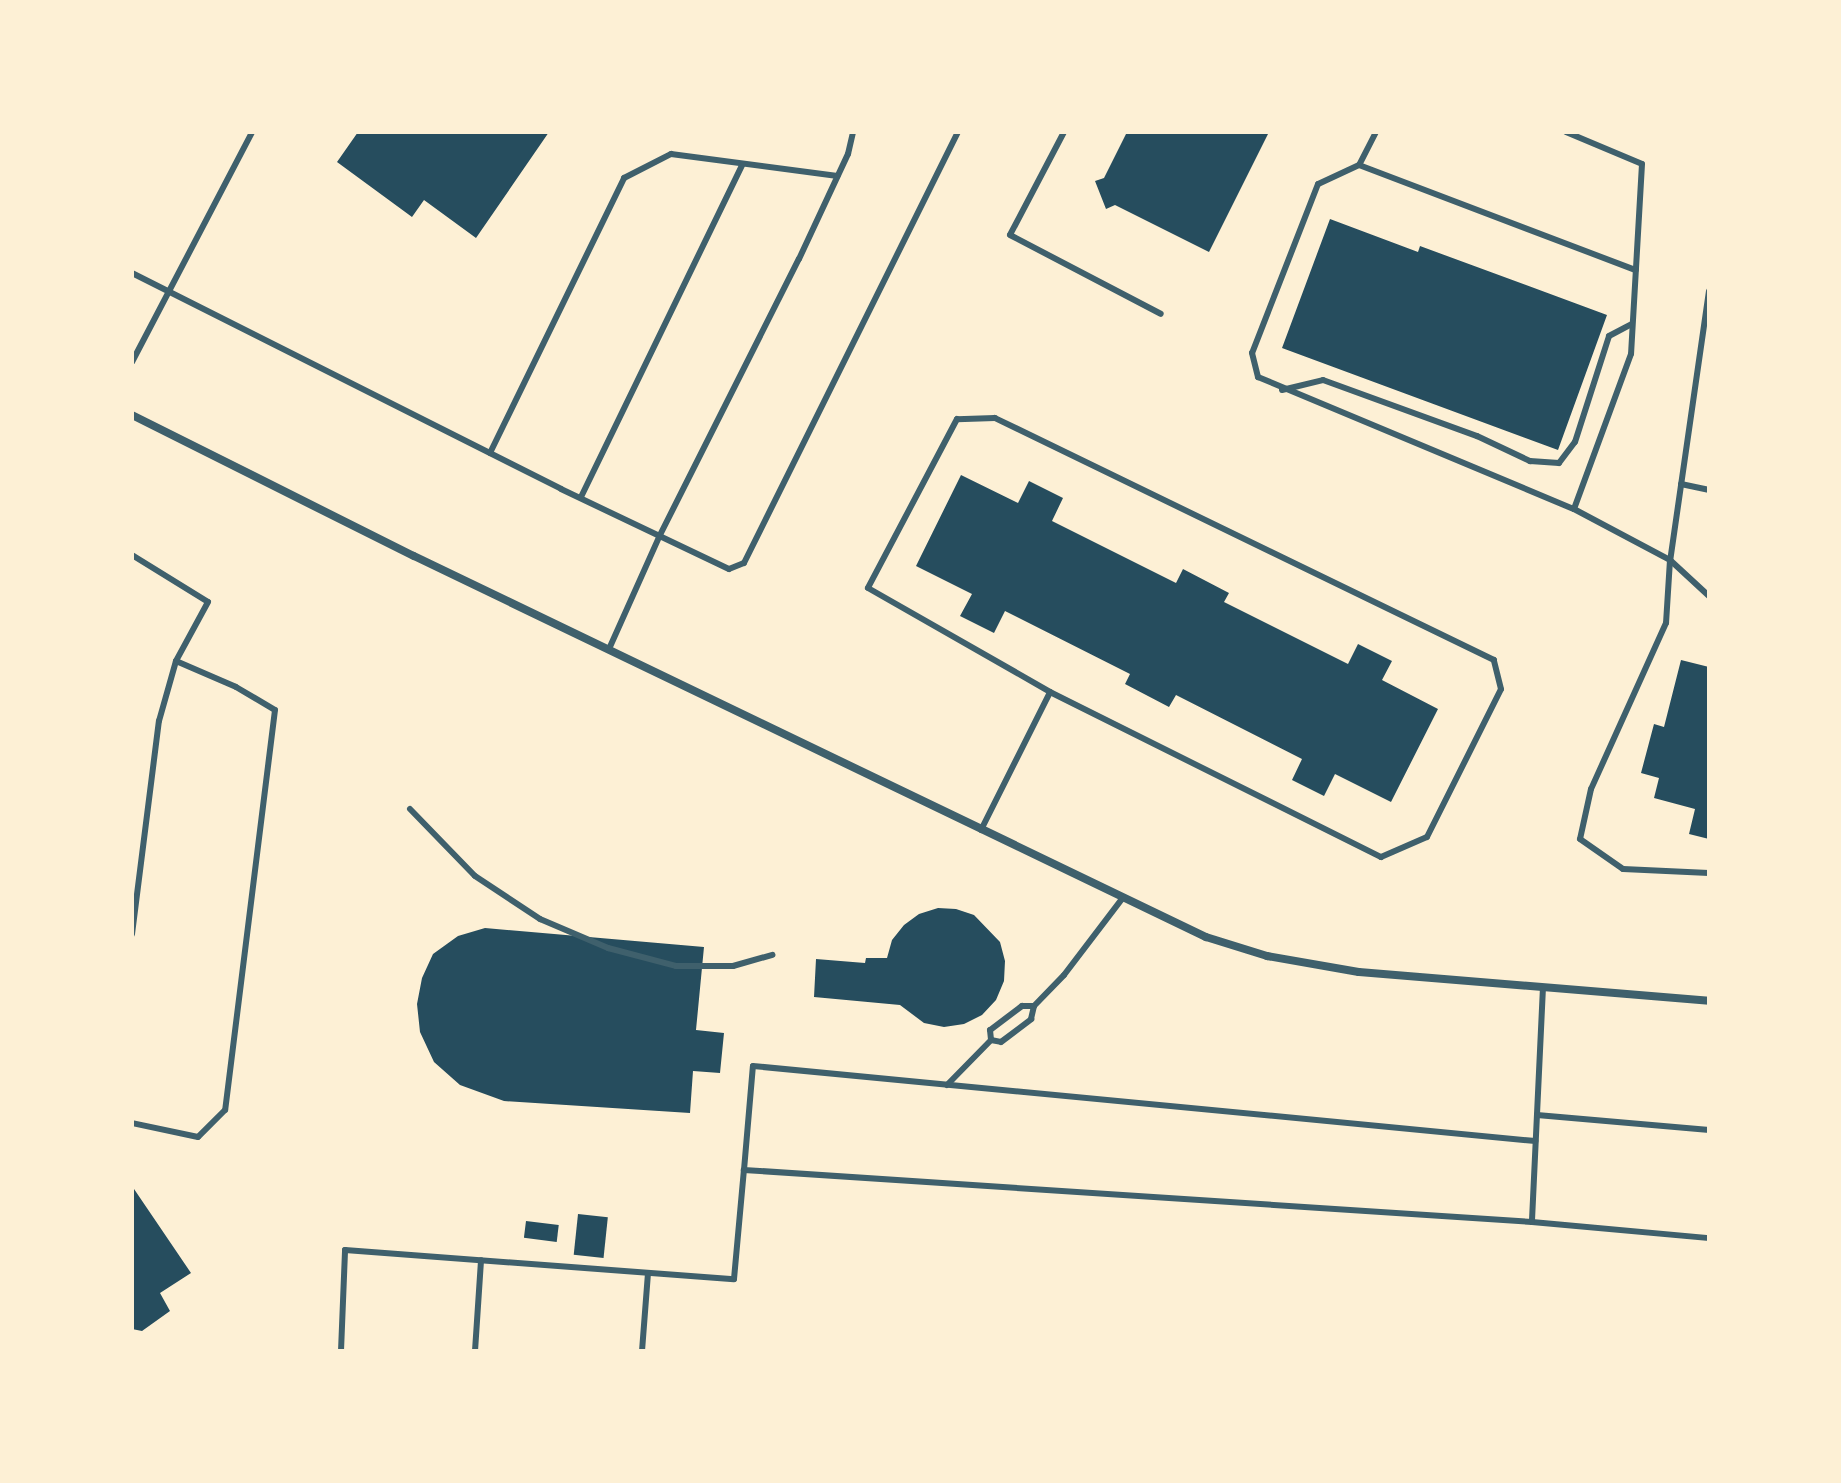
<!DOCTYPE html>
<style>
body{margin:0}
#map{position:relative;width:1841px;height:1483px;overflow:hidden;background:#fdf0d5;font-family:"Space Grotesk",sans-serif}
div>[style]{position:absolute}
.building>*{inset:0;background:#264d5e;transform-origin:0 0}
.service>*{height:6px;margin:-3px;padding:0 3px;transform-origin:3px;border-radius:3px;background:#3f606c}
.minor>*{height:8px;margin:-4px;padding:0 4px;transform-origin:4px;border-radius:4px;background:#3f606c}
span{translate:-50% -50%;white-space:nowrap;text-align:center;line-height:1.15;-webkit-text-stroke:8px #fdf0d5;paint-order:stroke}
.frame{position:absolute;inset:0;border:134px solid #fdf0d5;pointer-events:none}
</style>
<div id="map">
<div class="building">
<div style="clip-path:polygon(358px 132px,549px 132px,476px 238px,424px 200px,412px 217px,337px 162px)"></div>
<div style="clip-path:polygon(1127px 132px,1269px 132px,1209px 252px,1115px 205px,1106px 209px,1095px 181px,1104px 178px)"></div>
<div style="clip-path:polygon(1330px 219px,1418px 252px,1420px 246px,1607px 315px,1558px 450px,1282px 348px)"></div>
<div style="clip-path:polygon(961px 475px,1018px 503px,1029px 481px,1063px 498px,1052px 521px,1176px 583px,1183px 569px,1229px 593px,1224px 602px,1348px 664px,1358px 644px,1392px 661px,1382px 680px,1438px 709px,1391px 802px,1335px 774px,1324px 796px,1292px 780px,1302px 759px,1176px 695px,1169px 707px,1125px 684px,1130px 674px,1005px 611px,994px 633px,960px 616px,972px 594px,916px 566px)"></div>
<div style="clip-path:polygon(1681px 660px,1709px 667px,1709px 839px,1689px 834px,1695px 809px,1654px 798px,1659px 778px,1641px 773px,1654px 724px,1664px 727px)"></div>
<div style="clip-path:polygon(938px 908px,956px 909px,974px 915px,1000px 942px,1005px 961px,1004px 981px,996px 1000px,982px 1015px,964px 1024px,944px 1027px,924px 1023px,900px 1005px,814px 997px,816px 959px,865px 963px,866px 958px,887px 958px,892px 940px,904px 925px,919px 914px)"></div>
<div style="clip-path:polygon(485px 928px,704px 947px,696px 1030px,724px 1033px,720px 1073px,693px 1071px,690px 1113px,504px 1101px,460px 1085px,434px 1062px,420px 1032px,417px 1004px,422px 978px,433px 954px,458px 936px)"></div>
<div style="clip-path:polygon(132px 1186px,191px 1273px,160px 1293px,170px 1311px,142px 1331px,132px 1329px)"></div>
<div style="left:578px;top:1214px;width:30px;height:41px;rotate:6deg"></div>
<div style="left:526px;top:1221px;width:33px;height:17px;rotate:7deg"></div>
</div>
<div class="service">
<div style="left:1064px;top:132px;width:116px;rotate:117.7deg"></div>
<div style="left:1010px;top:235px;width:170px;rotate:27.6deg"></div>
<div style="left:1376px;top:132px;width:37px;rotate:117deg"></div>
<div style="left:1359px;top:165px;width:45px;rotate:155.1deg"></div>
<div style="left:1318px;top:184px;width:181px;rotate:111.3deg"></div>
<div style="left:1252px;top:353px;width:25px;rotate:76deg"></div>
<div style="left:1258px;top:377px;width:342px;rotate:22.7deg"></div>
<div style="left:1574px;top:509px;width:109px;rotate:28deg"></div>
<div style="left:1670px;top:560px;width:53px;rotate:42.7deg"></div>
<div style="left:1566px;top:132px;width:82px;rotate:22.8deg"></div>
<div style="left:1642px;top:164px;width:190px;rotate:93.3deg"></div>
<div style="left:1631px;top:354px;width:165px;rotate:110.2deg"></div>
<div style="left:1359px;top:165px;width:296px;rotate:20.8deg"></div>
<div style="left:132px;top:273px;width:480px;rotate:26.7deg"></div>
<div style="left:561px;top:489px;width:186px;rotate:25.5deg"></div>
<div style="left:729px;top:569px;width:16px;rotate:-22deg"></div>
<div style="left:744px;top:563px;width:481px;rotate:-63.6deg"></div>
<div style="left:1709px;top:291px;width:272px;rotate:98.2deg"></div>
<div style="left:1670px;top:560px;width:63px;rotate:93.6deg"></div>
<div style="left:1666px;top:623px;width:182px;rotate:114.3deg"></div>
<div style="left:1591px;top:789px;width:51px;rotate:102.4deg"></div>
<div style="left:1580px;top:839px;width:52px;rotate:34.9deg"></div>
<div style="left:1623px;top:869px;width:86px;rotate:2.7deg"></div>
<div style="left:132px;top:362px;width:259px;rotate:-62.4deg"></div>
<div style="left:1282px;top:390px;width:42px;rotate:-13.7deg"></div>
<div style="left:1323px;top:380px;width:164px;rotate:20deg"></div>
<div style="left:1477px;top:436px;width:59px;rotate:25.3deg"></div>
<div style="left:1530px;top:461px;width:29px;rotate:4deg"></div>
<div style="left:1559px;top:463px;width:26px;rotate:-53deg"></div>
<div style="left:1575px;top:442px;width:111px;rotate:-72.2deg"></div>
<div style="left:1609px;top:336px;width:26px;rotate:-28deg"></div>
<div style="left:490px;top:453px;width:306px;rotate:-64deg"></div>
<div style="left:624px;top:178px;width:53px;rotate:-27.1deg"></div>
<div style="left:671px;top:154px;width:168px;rotate:7.5deg"></div>
<div style="left:1681px;top:484px;width:29px;rotate:12deg"></div>
<div style="left:581px;top:497px;width:370px;rotate:-64.1deg"></div>
<div style="left:132px;top:555px;width:89px;rotate:31.7deg"></div>
<div style="left:208px;top:602px;width:67px;rotate:118.5deg"></div>
<div style="left:176px;top:661px;width:65px;rotate:23.4deg"></div>
<div style="left:236px;top:687px;width:45px;rotate:30.5deg"></div>
<div style="left:275px;top:710px;width:403px;rotate:97.1deg"></div>
<div style="left:225px;top:1110px;width:38px;rotate:135deg"></div>
<div style="left:198px;top:1137px;width:67px;rotate:-168deg"></div>
<div style="left:609px;top:649px;width:125px;rotate:-65.9deg"></div>
<div style="left:660px;top:535px;width:309px;rotate:-63.3deg"></div>
<div style="left:799px;top:259px;width:116px;rotate:-65deg"></div>
<div style="left:848px;top:154px;width:23px;rotate:-77deg"></div>
<div style="left:410px;top:809px;width:93px;rotate:45.9deg"></div>
<div style="left:475px;top:876px;width:78px;rotate:33.5deg"></div>
<div style="left:540px;top:919px;width:74px;rotate:23.1deg"></div>
<div style="left:608px;top:948px;width:70px;rotate:14.8deg"></div>
<div style="left:676px;top:966px;width:57px"></div>
<div style="left:733px;top:966px;width:41px;rotate:-15.8deg"></div>
<div style="left:981px;top:830px;width:154px;rotate:-63.4deg"></div>
<div style="left:1050px;top:692px;width:370px;rotate:26.5deg"></div>
<div style="left:1381px;top:857px;width:50px;rotate:-23.5deg"></div>
<div style="left:1427px;top:837px;width:165px;rotate:-63.4deg"></div>
<div style="left:1501px;top:689px;width:30px;rotate:-104deg"></div>
<div style="left:1494px;top:660px;width:555px;rotate:-154.13deg"></div>
<div style="left:995px;top:418px;width:38px;rotate:178deg"></div>
<div style="left:957px;top:419px;width:191px;rotate:117.8deg"></div>
<div style="left:868px;top:588px;width:210px;rotate:29.7deg"></div>
<div style="left:132px;top:934px;width:215px;rotate:-82.8deg"></div>
<div style="left:159px;top:721px;width:62px;rotate:-74.2deg"></div>
<div style="left:1543px;top:987px;width:235px;rotate:92.7deg"></div>
<div style="left:1532px;top:1222px;width:178px;rotate:5.2deg"></div>
<div style="left:1034px;top:1006px;width:12px;rotate:180deg"></div>
<div style="left:1022px;top:1006px;width:40px;rotate:143deg"></div>
<div style="left:990px;top:1030px;width:10px;rotate:84deg"></div>
<div style="left:991px;top:1040px;width:10px;rotate:11deg"></div>
<div style="left:1001px;top:1042px;width:38px;rotate:-37deg"></div>
<div style="left:1031px;top:1019px;width:13px;rotate:-77deg"></div>
<div style="left:1034px;top:1006px;width:43px;rotate:-45.9deg"></div>
<div style="left:1064px;top:975px;width:96px;rotate:-52.7deg"></div>
<div style="left:947px;top:1085px;width:63px;rotate:-45.6deg"></div>
<div style="left:1537px;top:1115px;width:173px;rotate:5deg"></div>
<div style="left:1532px;top:1222px;width:790px;rotate:-176.22deg"></div>
<div style="left:744px;top:1170px;width:104px;rotate:-85.1deg"></div>
<div style="left:753px;top:1066px;width:786px;rotate:5.48deg"></div>
<div style="left:341px;top:1351px;width:101px;rotate:-87.7deg"></div>
<div style="left:345px;top:1250px;width:390px;rotate:4.3deg"></div>
<div style="left:734px;top:1279px;width:109px;rotate:-84.8deg"></div>
<div style="left:475px;top:1351px;width:91px;rotate:-86.2deg"></div>
<div style="left:642px;top:1351px;width:78px;rotate:-85.6deg"></div>
</div>
<div class="minor">
<div style="left:132px;top:415px;width:315px;rotate:26.6deg"></div>
<div style="left:414px;top:556px;width:879px;rotate:25.69deg"></div>
<div style="left:1206px;top:937px;width:64px;rotate:17.3deg"></div>
<div style="left:1267px;top:956px;width:93px;rotate:9.9deg"></div>
<div style="left:1359px;top:972px;width:351px;rotate:4.7deg"></div>
</div>
<div class="frame"></div>
</div>
